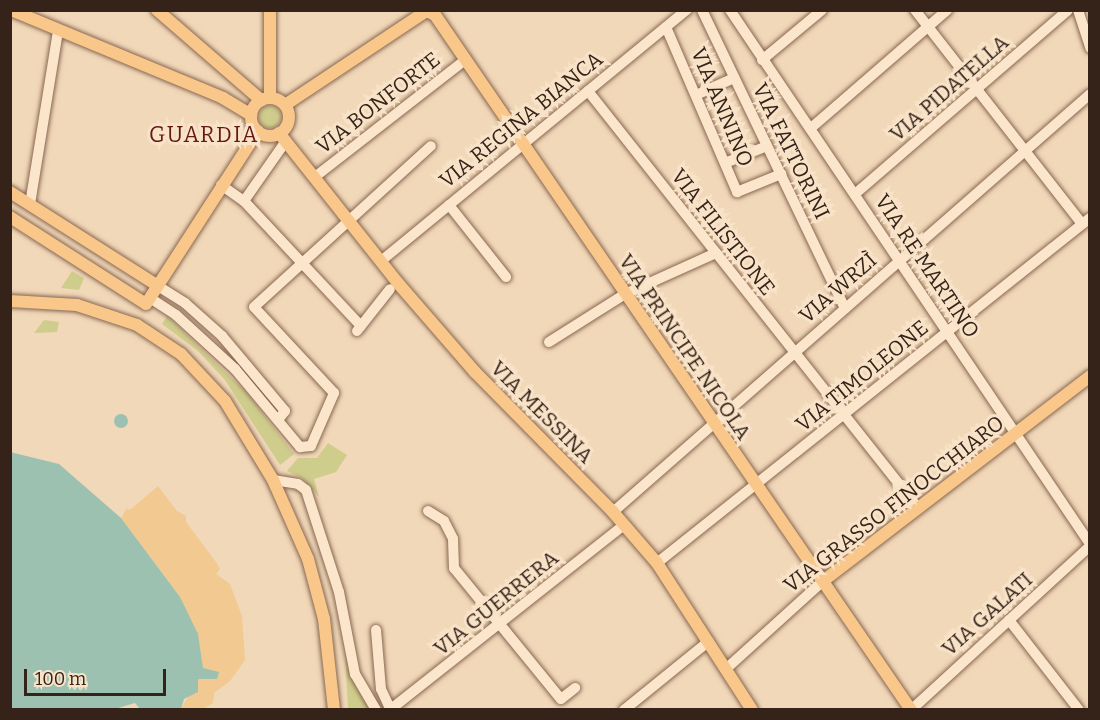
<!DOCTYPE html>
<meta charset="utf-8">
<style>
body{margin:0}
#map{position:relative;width:1100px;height:720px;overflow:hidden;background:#f1d8b8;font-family:Bitter,serif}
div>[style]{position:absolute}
.green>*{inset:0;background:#cfcd8c}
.round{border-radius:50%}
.sand>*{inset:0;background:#f1c991}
.water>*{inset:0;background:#9dc1b1}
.roads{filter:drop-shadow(0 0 2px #886752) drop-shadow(0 0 2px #886752)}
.minor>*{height:10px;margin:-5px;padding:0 5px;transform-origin:5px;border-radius:5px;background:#fce6cb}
.major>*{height:12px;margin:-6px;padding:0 6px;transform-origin:6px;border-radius:6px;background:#fac78a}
.major>.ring{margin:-6px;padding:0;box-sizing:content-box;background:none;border:12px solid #fac78a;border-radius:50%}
span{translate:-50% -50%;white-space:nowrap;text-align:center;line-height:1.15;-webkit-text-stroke:6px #f8e3c8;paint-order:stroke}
.street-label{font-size:21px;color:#352219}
.neighbourhood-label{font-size:22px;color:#661914;letter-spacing:1.5px}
.frame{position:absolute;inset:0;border:12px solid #352219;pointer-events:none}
.scale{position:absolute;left:24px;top:669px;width:142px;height:27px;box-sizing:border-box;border:3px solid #352219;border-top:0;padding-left:8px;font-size:18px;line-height:21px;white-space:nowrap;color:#352219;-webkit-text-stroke:4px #f8e3c8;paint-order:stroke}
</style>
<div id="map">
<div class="green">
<div class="round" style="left:259px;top:106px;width:22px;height:22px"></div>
<div style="clip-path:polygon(72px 271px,84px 278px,79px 290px,61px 288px)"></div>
<div style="clip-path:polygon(167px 316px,246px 392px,294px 454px,280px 465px,225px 380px,198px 351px,162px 324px)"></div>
<div style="clip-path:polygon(44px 320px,59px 322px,57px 332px,34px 333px)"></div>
<div style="clip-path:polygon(328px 443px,347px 455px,336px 472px,314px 479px,319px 497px,303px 479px,287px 471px,298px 458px,317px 458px)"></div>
<div style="clip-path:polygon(345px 650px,371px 709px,348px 709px)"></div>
</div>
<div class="sand">
<div style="clip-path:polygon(158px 486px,177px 511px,186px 516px,186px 522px,216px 562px,220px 569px,216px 574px,230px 584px,242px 616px,245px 660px,230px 681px,214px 693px,213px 703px,203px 709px,181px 709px,198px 679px,217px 679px,203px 668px,199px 642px,180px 597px,121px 518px,127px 508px,130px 510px)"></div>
</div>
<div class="water">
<div class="round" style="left:114px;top:414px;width:14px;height:14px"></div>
<div style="clip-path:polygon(10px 452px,59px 464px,121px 518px,180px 597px,198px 634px,203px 668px,219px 672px,217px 679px,198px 679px,198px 692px,184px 699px,181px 709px,140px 709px,135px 703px,115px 709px,11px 709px)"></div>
</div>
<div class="roads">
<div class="minor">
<div style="left:702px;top:10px;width:331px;rotate:64.4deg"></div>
<div style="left:730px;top:10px;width:644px;rotate:56.01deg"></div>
<div style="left:915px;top:10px;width:271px;rotate:52deg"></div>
<div style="left:1078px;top:10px;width:40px;rotate:72deg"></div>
<div style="left:666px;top:27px;width:180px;rotate:66.7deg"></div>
<div style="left:737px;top:192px;width:48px;rotate:-22.2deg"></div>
<div style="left:762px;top:60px;width:78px;rotate:-39.8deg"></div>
<div style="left:588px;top:91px;width:532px;rotate:51.64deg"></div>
<div style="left:696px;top:95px;width:42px;rotate:-24.1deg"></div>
<div style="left:811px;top:128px;width:180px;rotate:-40.9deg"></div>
<div style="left:725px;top:163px;width:45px;rotate:-22deg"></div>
<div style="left:316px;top:176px;width:189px;rotate:-37.9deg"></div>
<div style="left:221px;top:185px;width:28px;rotate:35deg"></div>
<div style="left:244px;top:201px;width:171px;rotate:46.9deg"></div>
<div style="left:855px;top:194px;width:281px;rotate:-40.8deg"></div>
<div style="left:244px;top:201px;width:73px;rotate:-55deg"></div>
<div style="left:30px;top:204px;width:175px;rotate:-80.8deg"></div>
<div style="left:449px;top:205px;width:92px;rotate:51.6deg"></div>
<div style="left:381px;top:261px;width:396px;rotate:-39.4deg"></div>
<div style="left:158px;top:286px;width:32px;rotate:32deg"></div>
<div style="left:185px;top:303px;width:50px;rotate:41.7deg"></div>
<div style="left:222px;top:336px;width:98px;rotate:50deg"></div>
<div style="left:285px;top:411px;width:11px;rotate:128deg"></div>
<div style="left:150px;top:298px;width:31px;rotate:33deg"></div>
<div style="left:176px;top:315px;width:80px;rotate:42.5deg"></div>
<div style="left:235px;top:369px;width:102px;rotate:50.2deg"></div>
<div style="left:300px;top:447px;width:11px;rotate:-5deg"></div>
<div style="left:311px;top:446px;width:58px;rotate:-66.5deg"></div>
<div style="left:334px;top:393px;width:117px;rotate:-132.9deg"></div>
<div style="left:254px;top:307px;width:239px;rotate:-42.3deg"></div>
<div style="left:357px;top:331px;width:53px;rotate:-51.8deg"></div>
<div style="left:549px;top:342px;width:90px;rotate:-32.3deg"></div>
<div style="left:625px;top:294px;width:100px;rotate:-24.3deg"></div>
<div style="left:273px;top:480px;width:25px;rotate:9deg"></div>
<div style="left:298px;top:484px;width:10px;rotate:37deg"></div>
<div style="left:306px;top:490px;width:107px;rotate:72.1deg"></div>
<div style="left:339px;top:592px;width:84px;rotate:79deg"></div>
<div style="left:355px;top:674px;width:42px;rotate:59.7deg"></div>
<div style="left:428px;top:511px;width:19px;rotate:32deg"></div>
<div style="left:444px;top:521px;width:20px;rotate:63deg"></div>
<div style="left:453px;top:539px;width:29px;rotate:88deg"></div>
<div style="left:454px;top:568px;width:169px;rotate:50.8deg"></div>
<div style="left:561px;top:699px;width:18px;rotate:-38deg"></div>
<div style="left:613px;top:512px;width:634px;rotate:-41.23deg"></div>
<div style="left:657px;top:563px;width:554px;rotate:-38.55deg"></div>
<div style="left:1009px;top:620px;width:114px;rotate:52.1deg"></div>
<div style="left:376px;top:630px;width:59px;rotate:85.2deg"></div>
<div style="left:381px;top:689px;width:23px;rotate:65deg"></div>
<div style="left:727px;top:668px;width:130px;rotate:-42.2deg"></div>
<div style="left:391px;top:709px;width:297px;rotate:-38.3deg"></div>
<div style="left:624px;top:710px;width:109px;rotate:-39.1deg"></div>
<div style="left:911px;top:710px;width:243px;rotate:-42.5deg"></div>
</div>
<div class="major">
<div style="left:11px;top:10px;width:230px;rotate:22.5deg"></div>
<div style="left:223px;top:98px;width:33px;rotate:31deg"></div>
<div style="left:157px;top:10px;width:138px;rotate:40.9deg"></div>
<div style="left:270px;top:10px;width:87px;rotate:90deg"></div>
<div style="left:424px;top:10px;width:12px;rotate:24deg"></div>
<div style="left:435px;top:15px;width:842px;rotate:55.59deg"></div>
<div class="ring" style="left:251px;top:98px;width:26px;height:26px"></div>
<div style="left:285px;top:105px;width:172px;rotate:-33.6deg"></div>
<div style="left:279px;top:133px;width:190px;rotate:51.6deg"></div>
<div style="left:397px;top:282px;width:119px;rotate:49.1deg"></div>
<div style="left:475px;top:372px;width:197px;rotate:45.4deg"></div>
<div style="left:613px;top:512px;width:67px;rotate:49.2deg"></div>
<div style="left:657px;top:563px;width:175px;rotate:57.1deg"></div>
<div style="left:10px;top:192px;width:175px;rotate:32.4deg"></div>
<div style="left:10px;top:217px;width:161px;rotate:32.6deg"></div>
<div style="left:146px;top:304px;width:206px;rotate:-57.1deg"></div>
<div style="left:10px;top:301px;width:67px;rotate:3.4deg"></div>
<div style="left:77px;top:305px;width:63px;rotate:18.4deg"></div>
<div style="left:137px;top:325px;width:53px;rotate:33.4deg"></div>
<div style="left:181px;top:354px;width:64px;rotate:46.9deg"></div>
<div style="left:225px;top:401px;width:92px;rotate:58.7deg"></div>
<div style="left:273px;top:480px;width:86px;rotate:66.1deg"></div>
<div style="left:308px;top:559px;width:62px;rotate:75.1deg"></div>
<div style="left:324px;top:619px;width:92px;rotate:83.7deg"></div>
<div style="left:823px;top:581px;width:337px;rotate:-37.5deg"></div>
</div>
</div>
<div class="street-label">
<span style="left:949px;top:88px;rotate:-41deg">VIA PIDATELLA</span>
<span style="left:378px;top:103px;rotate:-38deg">VIA BONFORTE</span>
<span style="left:722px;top:107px;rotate:67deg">VIA ANNINO</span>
<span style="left:521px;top:120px;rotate:-39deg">VIA REGINA BIANCA</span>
<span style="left:791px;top:151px;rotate:64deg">VIA FATTORINI</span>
<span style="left:723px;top:232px;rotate:52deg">VIA FILISTIONE</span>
<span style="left:927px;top:266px;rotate:56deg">VIA RE MARTINO</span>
<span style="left:838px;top:288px;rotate:-41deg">VIA WRZÌ</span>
<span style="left:685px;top:347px;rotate:56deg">VIA PRINCIPE NICOLA</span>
<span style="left:862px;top:376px;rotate:-39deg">VIA TIMOLEONE</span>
<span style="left:542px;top:412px;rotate:45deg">VIA MESSINA</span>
<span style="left:894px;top:504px;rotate:-38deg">VIA GRASSO FINOCCHIARO</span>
<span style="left:496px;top:603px;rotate:-39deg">VIA GUERRERA</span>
<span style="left:987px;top:614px;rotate:-42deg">VIA GALATI</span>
</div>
<div class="neighbourhood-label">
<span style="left:204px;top:135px">GUARDIA</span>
</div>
<div class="frame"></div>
<div class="scale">100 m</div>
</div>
